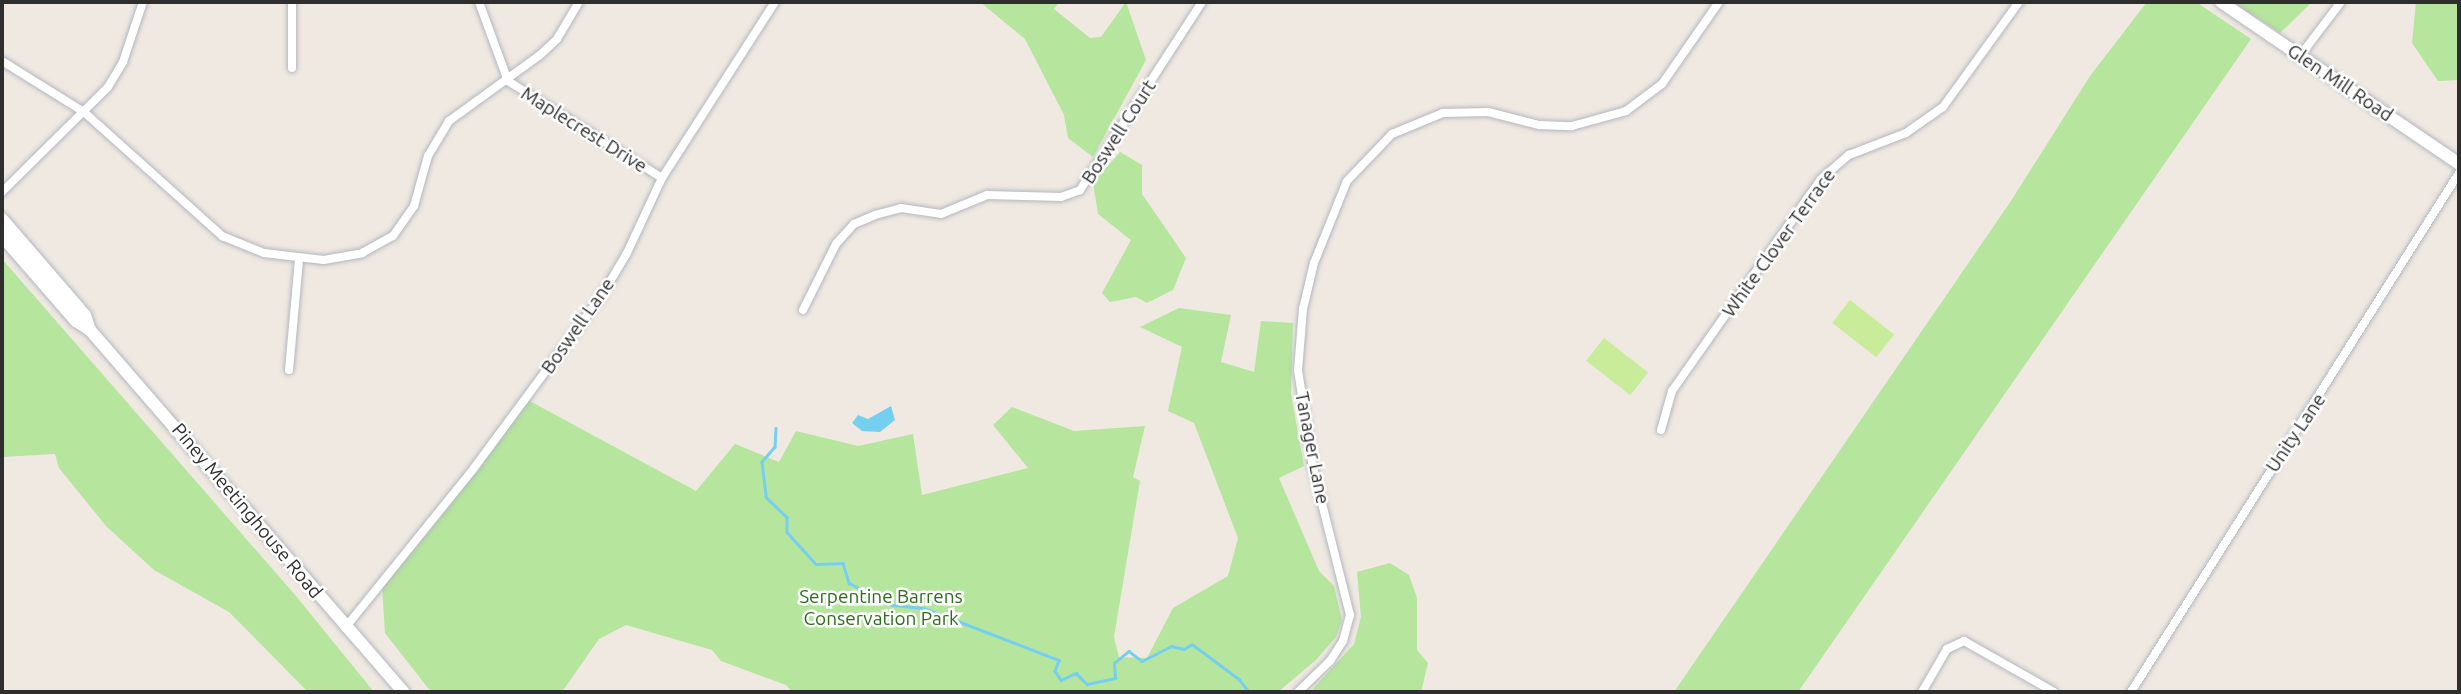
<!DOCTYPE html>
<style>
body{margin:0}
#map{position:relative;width:2461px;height:694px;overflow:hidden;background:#efe9e1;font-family:Ubuntu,sans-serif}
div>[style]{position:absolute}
.green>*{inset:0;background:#b6e59e}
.pitch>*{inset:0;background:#c9ec9a;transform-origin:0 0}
.water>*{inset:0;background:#75cff0}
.stream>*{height:2.5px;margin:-1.25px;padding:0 1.25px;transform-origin:1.25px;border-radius:1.25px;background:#75cff0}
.roads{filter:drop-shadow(0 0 2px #b4b7c1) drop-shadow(0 0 2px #b4b7c1)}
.minor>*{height:8px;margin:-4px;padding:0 4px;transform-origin:4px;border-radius:4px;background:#fff}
.secondary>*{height:12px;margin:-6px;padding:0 6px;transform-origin:6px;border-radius:6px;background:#fff}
span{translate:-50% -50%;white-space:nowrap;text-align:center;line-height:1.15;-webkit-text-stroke:5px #fff;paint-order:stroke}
.street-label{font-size:19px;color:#2e2e2e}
.park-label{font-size:19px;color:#2c6e1b}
.frame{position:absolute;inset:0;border:4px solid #2e2e2e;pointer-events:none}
</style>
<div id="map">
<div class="green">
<div style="clip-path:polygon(980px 2px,1059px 2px,1054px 9px,1090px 38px,1101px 37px,1126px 2px,1146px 60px,1093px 157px,1068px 138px,1064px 115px,1025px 39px)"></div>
<div style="clip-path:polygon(2147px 2px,2196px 2px,2251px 39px,1798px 692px,1674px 692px,2011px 201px,2090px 76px)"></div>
<div style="clip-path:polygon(2233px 2px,2312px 2px,2280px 33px)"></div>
<div style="clip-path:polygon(2416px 2px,2459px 2px,2459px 80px,2438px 81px,2412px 43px)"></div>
<div style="clip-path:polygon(1120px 152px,1142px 165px,1142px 194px,1186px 258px,1173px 290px,1147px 303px,1136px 297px,1110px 302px,1102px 293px,1131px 240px,1098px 214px,1093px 183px)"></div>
<div style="clip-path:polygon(2px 259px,296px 596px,374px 692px,308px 692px,229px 612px,154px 570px,106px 526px,59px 468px,55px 454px,2px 457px)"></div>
<div style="clip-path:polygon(1179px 308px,1231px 315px,1221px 362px,1254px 372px,1261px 321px,1293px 323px,1291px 394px,1304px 466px,1279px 478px,1319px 571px,1334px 586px,1342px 620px,1336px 637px,1316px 660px,1278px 692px,792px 692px,786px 685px,721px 661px,712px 650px,626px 625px,599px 639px,562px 692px,431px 692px,385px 633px,382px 587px,526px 399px,696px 491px,735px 444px,779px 462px,796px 431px,858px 446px,913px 434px,922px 495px,1028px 468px,993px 425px,1012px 407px,1074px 431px,1145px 426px,1133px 477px,1140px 481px,1114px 637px,1119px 657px,1147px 658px,1173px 608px,1228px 576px,1238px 538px,1194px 423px,1168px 411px,1182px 347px,1140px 327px)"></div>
<div style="clip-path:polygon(1390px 563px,1409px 575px,1417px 598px,1417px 650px,1428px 663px,1421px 692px,1310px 692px,1354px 644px,1361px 617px,1357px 572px)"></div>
</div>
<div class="pitch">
<div style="left:1850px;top:300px;width:56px;height:29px;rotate:38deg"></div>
<div style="left:1604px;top:338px;width:56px;height:29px;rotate:38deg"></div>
</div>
<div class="water">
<div style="clip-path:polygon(891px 406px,895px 420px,880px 432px,862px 431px,852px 423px,858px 415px,868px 419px)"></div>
</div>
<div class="stream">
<div style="left:776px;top:428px;width:19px;rotate:93deg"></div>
<div style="left:775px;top:447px;width:20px;rotate:131deg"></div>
<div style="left:762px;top:462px;width:35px;rotate:83deg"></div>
<div style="left:766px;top:497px;width:29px;rotate:44deg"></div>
<div style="left:787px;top:517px;width:15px;rotate:90deg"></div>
<div style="left:787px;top:532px;width:43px;rotate:47.8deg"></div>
<div style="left:816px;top:564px;width:27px;rotate:-2deg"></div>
<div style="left:843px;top:563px;width:21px;rotate:73deg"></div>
<div style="left:849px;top:583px;width:49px;rotate:26.6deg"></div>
<div style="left:893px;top:605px;width:31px;rotate:6deg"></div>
<div style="left:924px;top:608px;width:145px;rotate:21.1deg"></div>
<div style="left:1059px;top:660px;width:12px;rotate:110deg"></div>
<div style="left:1055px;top:671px;width:11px;rotate:56deg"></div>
<div style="left:1061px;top:680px;width:17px;rotate:-25deg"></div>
<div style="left:1076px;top:673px;width:16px;rotate:45deg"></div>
<div style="left:1087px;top:684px;width:29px;rotate:-12deg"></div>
<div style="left:1115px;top:678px;width:15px;rotate:-94deg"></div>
<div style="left:1114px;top:663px;width:19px;rotate:-39deg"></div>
<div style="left:1129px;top:651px;width:16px;rotate:38deg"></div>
<div style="left:1142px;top:661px;width:33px;rotate:-27deg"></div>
<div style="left:1171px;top:646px;width:13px;rotate:13deg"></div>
<div style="left:1184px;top:649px;width:9px;rotate:-32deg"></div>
<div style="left:1192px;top:644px;width:59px;rotate:36.7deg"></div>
<div style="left:1239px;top:679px;width:16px;rotate:52deg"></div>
</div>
<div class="roads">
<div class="minor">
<div style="left:479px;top:2px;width:84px;rotate:69.8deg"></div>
<div style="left:508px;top:81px;width:182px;rotate:32.2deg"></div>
<div style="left:2300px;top:56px;width:68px;rotate:-52.8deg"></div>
<div style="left:2px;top:61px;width:97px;rotate:31.9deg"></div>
<div style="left:84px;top:112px;width:186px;rotate:41.9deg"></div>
<div style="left:222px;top:236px;width:45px;rotate:22deg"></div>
<div style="left:264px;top:253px;width:60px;rotate:6.7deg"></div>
<div style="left:324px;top:260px;width:39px;rotate:-10deg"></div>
<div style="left:362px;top:253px;width:35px;rotate:-29deg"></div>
<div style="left:393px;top:236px;width:37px;rotate:-55deg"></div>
<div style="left:414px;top:206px;width:52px;rotate:-74.4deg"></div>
<div style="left:428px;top:156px;width:41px;rotate:-59deg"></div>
<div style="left:449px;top:121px;width:112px;rotate:-36deg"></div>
<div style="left:540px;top:55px;width:23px;rotate:-43deg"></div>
<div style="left:557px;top:39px;width:43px;rotate:-59.3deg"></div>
<div style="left:292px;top:68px;width:66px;rotate:-90deg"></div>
<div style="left:2px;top:192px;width:149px;rotate:-44.7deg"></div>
<div style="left:108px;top:87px;width:29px;rotate:-59deg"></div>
<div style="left:123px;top:62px;width:63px;rotate:-71.6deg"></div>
<div style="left:803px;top:310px;width:74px;rotate:-63.4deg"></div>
<div style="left:836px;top:244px;width:27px;rotate:-48deg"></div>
<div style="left:854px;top:224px;width:23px;rotate:-23deg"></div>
<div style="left:875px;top:215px;width:27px;rotate:-15deg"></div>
<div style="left:901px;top:208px;width:40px;rotate:8.5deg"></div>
<div style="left:941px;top:214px;width:50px;rotate:-22.4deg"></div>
<div style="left:987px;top:195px;width:74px;rotate:1.5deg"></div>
<div style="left:1061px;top:197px;width:20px;rotate:-20deg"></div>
<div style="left:1080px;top:190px;width:224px;rotate:-57deg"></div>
<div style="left:289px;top:370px;width:110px;rotate:-84.8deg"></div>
<div style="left:1661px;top:430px;width:41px;rotate:-74.2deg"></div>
<div style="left:1672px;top:391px;width:259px;rotate:-54.9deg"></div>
<div style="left:1821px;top:179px;width:37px;rotate:-41deg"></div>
<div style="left:1849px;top:155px;width:61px;rotate:-21.1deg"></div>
<div style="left:1906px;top:133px;width:45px;rotate:-35.1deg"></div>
<div style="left:1943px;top:107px;width:130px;rotate:-54.1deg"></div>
<div style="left:345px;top:628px;width:206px;rotate:-51.1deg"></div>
<div style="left:474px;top:468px;width:215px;rotate:-53.5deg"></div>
<div style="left:602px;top:295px;width:49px;rotate:-59.2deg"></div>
<div style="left:627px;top:253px;width:83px;rotate:-65deg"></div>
<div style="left:662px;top:178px;width:209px;rotate:-57.3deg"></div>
<div style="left:1298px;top:692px;width:45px;rotate:-44.1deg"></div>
<div style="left:1330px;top:661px;width:24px;rotate:-57deg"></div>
<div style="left:1343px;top:641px;width:27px;rotate:-75deg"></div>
<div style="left:1350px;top:615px;width:152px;rotate:-104.1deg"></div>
<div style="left:1313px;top:468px;width:99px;rotate:-98.7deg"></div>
<div style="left:1298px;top:370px;width:61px;rotate:-85.3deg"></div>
<div style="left:1303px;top:309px;width:47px;rotate:-76.6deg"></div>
<div style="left:1314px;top:263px;width:88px;rotate:-68.1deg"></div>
<div style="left:1347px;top:181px;width:65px;rotate:-46.2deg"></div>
<div style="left:1392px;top:134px;width:55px;rotate:-22.4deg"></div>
<div style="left:1443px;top:113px;width:45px;rotate:-1.3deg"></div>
<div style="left:1488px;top:112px;width:53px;rotate:14.3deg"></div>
<div style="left:1539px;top:125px;width:33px;rotate:2deg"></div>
<div style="left:1572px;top:126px;width:56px;rotate:-15.5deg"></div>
<div style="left:1626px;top:111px;width:45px;rotate:-36.9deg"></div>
<div style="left:1662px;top:84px;width:100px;rotate:-55.2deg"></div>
<div style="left:1922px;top:692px;width:50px;rotate:-59.8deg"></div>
<div style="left:1947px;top:649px;width:19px;rotate:-25deg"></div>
<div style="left:1964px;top:641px;width:103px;rotate:29.5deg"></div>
<div style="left:2131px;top:692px;width:614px;rotate:-57.71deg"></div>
</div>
<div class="secondary">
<div style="left:2221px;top:2px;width:288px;rotate:34.2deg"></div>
<div style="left:2px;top:219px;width:127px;rotate:49.2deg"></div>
<div style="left:85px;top:315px;width:16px;rotate:72deg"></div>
<div style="left:2px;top:236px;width:113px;rotate:49deg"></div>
<div style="left:76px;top:321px;width:17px;rotate:33deg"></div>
<div style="left:90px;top:330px;width:479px;rotate:49.1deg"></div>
</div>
</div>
<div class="street-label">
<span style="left:2340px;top:83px;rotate:34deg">Glen Mill Road</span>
<span style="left:584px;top:130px;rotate:32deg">Maplecrest Drive</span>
<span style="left:1119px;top:132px;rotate:-57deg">Boswell Court</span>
<span style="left:1779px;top:243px;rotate:-54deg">White Clover Terrace</span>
<span style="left:578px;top:326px;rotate:-55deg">Boswell Lane</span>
<span style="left:2296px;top:433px;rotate:-56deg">Unity Lane</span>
<span style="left:1312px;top:448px;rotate:79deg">Tanager Lane</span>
<span style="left:247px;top:511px;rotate:50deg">Piney Meetinghouse Road</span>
</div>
<div class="park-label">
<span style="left:881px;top:608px">Serpentine Barrens<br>Conservation Park</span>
</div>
<div class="frame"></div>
</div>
